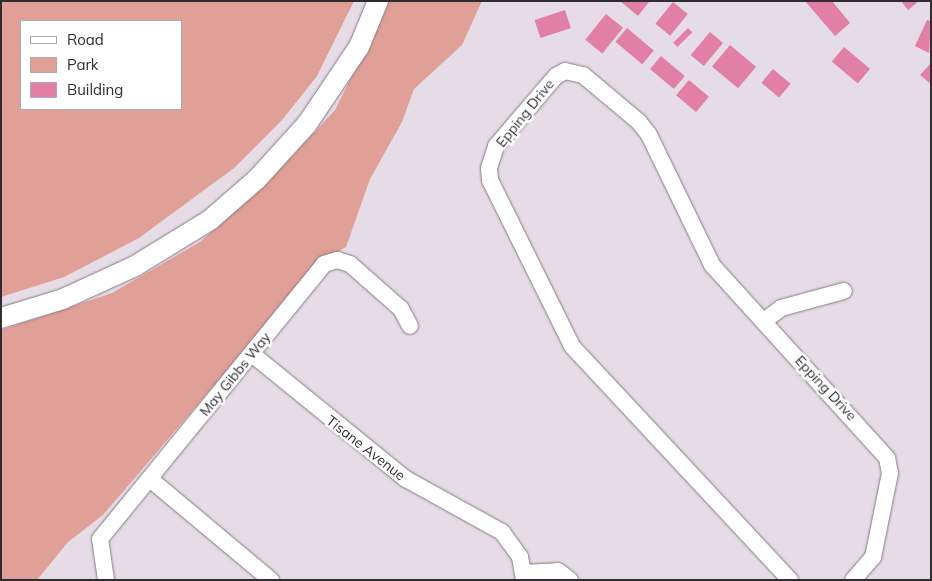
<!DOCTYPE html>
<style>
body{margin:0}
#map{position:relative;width:932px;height:581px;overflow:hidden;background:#e5dce5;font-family:Mulish,sans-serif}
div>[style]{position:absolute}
.green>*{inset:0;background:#e09f97}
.building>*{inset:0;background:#e180a4;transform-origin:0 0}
.roads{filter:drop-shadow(0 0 1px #847b84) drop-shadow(0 0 1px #847b84)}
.minor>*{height:16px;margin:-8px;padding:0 8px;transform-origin:8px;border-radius:8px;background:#fff}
.major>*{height:20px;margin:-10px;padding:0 10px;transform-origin:10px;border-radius:10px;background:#fff}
span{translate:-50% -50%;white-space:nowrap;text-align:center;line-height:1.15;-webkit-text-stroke:5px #fff;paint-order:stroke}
.street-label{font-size:14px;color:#302c30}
.frame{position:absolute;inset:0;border:2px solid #302c30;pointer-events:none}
.legend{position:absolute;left:20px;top:20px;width:162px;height:90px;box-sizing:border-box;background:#fff;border:1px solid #acabac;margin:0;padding:6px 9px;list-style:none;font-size:15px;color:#302c30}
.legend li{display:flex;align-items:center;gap:10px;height:25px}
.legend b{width:25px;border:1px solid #acabac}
</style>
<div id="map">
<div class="green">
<div style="clip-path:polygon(evenodd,1px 1px,354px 1px,317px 76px,282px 120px,234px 168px,139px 238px,64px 277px,1px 297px,1px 1px,21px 21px,181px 21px,181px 109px,21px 109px,21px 21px)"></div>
<div style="clip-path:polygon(389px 1px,482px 1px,462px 45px,414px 89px,402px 122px,370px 179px,346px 247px,319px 263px,103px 515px,68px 542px,37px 580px,1px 580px,1px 330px,112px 293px,200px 242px,270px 180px,335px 110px)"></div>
</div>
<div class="building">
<div style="clip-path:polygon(620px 1px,648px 1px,649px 2px,638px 16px)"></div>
<div style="clip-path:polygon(805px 1px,832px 1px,850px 23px,835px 36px)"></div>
<div style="clip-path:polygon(901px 1px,919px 1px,908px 10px)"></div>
<div style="left:673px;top:2px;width:19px;height:28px;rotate:39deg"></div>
<div style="left:565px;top:10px;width:19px;height:32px;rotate:72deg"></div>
<div style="left:606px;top:14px;width:22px;height:33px;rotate:39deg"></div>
<div style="clip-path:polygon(927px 20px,931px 21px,929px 53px,915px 46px)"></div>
<div style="left:627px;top:28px;width:35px;height:18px;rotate:40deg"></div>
<div style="left:688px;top:28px;width:6px;height:21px;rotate:45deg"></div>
<div style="left:710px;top:32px;width:17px;height:30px;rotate:40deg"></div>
<div style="left:730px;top:45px;width:34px;height:28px;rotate:40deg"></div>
<div style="left:844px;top:47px;width:34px;height:19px;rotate:40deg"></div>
<div style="left:661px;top:56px;width:31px;height:17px;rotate:40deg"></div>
<div style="clip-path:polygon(931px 63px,931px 84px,920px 75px)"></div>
<div style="left:773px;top:69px;width:23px;height:18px;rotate:40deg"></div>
<div style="left:689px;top:80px;width:26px;height:20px;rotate:40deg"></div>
</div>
<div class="roads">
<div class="minor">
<div style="left:764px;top:321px;width:21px;rotate:-37deg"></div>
<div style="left:781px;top:308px;width:65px;rotate:-15.1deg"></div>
<div style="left:252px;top:354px;width:198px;rotate:39.1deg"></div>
<div style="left:406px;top:479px;width:110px;rotate:28.9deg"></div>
<div style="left:502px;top:532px;width:31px;rotate:54deg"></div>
<div style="left:520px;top:557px;width:23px;rotate:80deg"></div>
<div style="left:150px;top:479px;width:158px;rotate:39.9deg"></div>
<div style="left:523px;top:573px;width:35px;rotate:-3deg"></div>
<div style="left:558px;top:571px;width:15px;rotate:37deg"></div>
<div style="left:106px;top:580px;width:41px;rotate:-98.3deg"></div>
<div style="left:100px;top:539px;width:355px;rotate:-50.8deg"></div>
<div style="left:324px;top:264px;width:14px;rotate:-17deg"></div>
<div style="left:337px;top:260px;width:14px;rotate:17deg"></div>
<div style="left:350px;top:264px;width:68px;rotate:41.4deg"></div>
<div style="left:401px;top:309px;width:19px;rotate:62deg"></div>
<div style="left:790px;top:580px;width:320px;rotate:-133deg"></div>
<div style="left:572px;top:346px;width:185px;rotate:-116.3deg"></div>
<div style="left:490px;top:180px;width:12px;rotate:-95deg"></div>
<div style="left:489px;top:168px;width:23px;rotate:-72deg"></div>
<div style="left:496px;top:146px;width:92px;rotate:-49.4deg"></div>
<div style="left:556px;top:76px;width:10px;rotate:-29deg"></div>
<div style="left:565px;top:71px;width:18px;rotate:13deg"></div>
<div style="left:583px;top:75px;width:73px;rotate:40deg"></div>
<div style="left:639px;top:122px;width:16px;rotate:52deg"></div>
<div style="left:649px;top:135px;width:144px;rotate:64.1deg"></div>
<div style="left:712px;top:265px;width:261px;rotate:47.8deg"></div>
<div style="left:887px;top:458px;width:15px;rotate:79deg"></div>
<div style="left:890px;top:473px;width:86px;rotate:101.4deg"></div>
<div style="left:873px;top:557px;width:30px;rotate:131deg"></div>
</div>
<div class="major">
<div style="left:1px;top:318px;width:65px;rotate:-17deg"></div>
<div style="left:63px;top:299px;width:79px;rotate:-24.6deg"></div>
<div style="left:135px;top:266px;width:88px;rotate:-31.5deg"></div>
<div style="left:210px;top:220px;width:62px;rotate:-41.1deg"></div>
<div style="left:257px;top:179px;width:74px;rotate:-47.7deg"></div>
<div style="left:307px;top:124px;width:93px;rotate:-56deg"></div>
<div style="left:359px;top:47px;width:50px;rotate:-67.6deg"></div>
</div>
</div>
<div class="street-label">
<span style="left:525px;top:113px;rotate:-51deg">Epping Drive</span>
<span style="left:235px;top:374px;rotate:-51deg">May Gibbs Way</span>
<span style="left:826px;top:388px;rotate:47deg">Epping Drive</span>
<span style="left:366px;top:448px;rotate:38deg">Tisane Avenue</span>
</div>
<div class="frame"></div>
<ul class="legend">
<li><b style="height:6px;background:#fff"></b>Road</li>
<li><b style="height:14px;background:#e09f97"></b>Park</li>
<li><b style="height:14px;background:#e180a4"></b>Building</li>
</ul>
</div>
